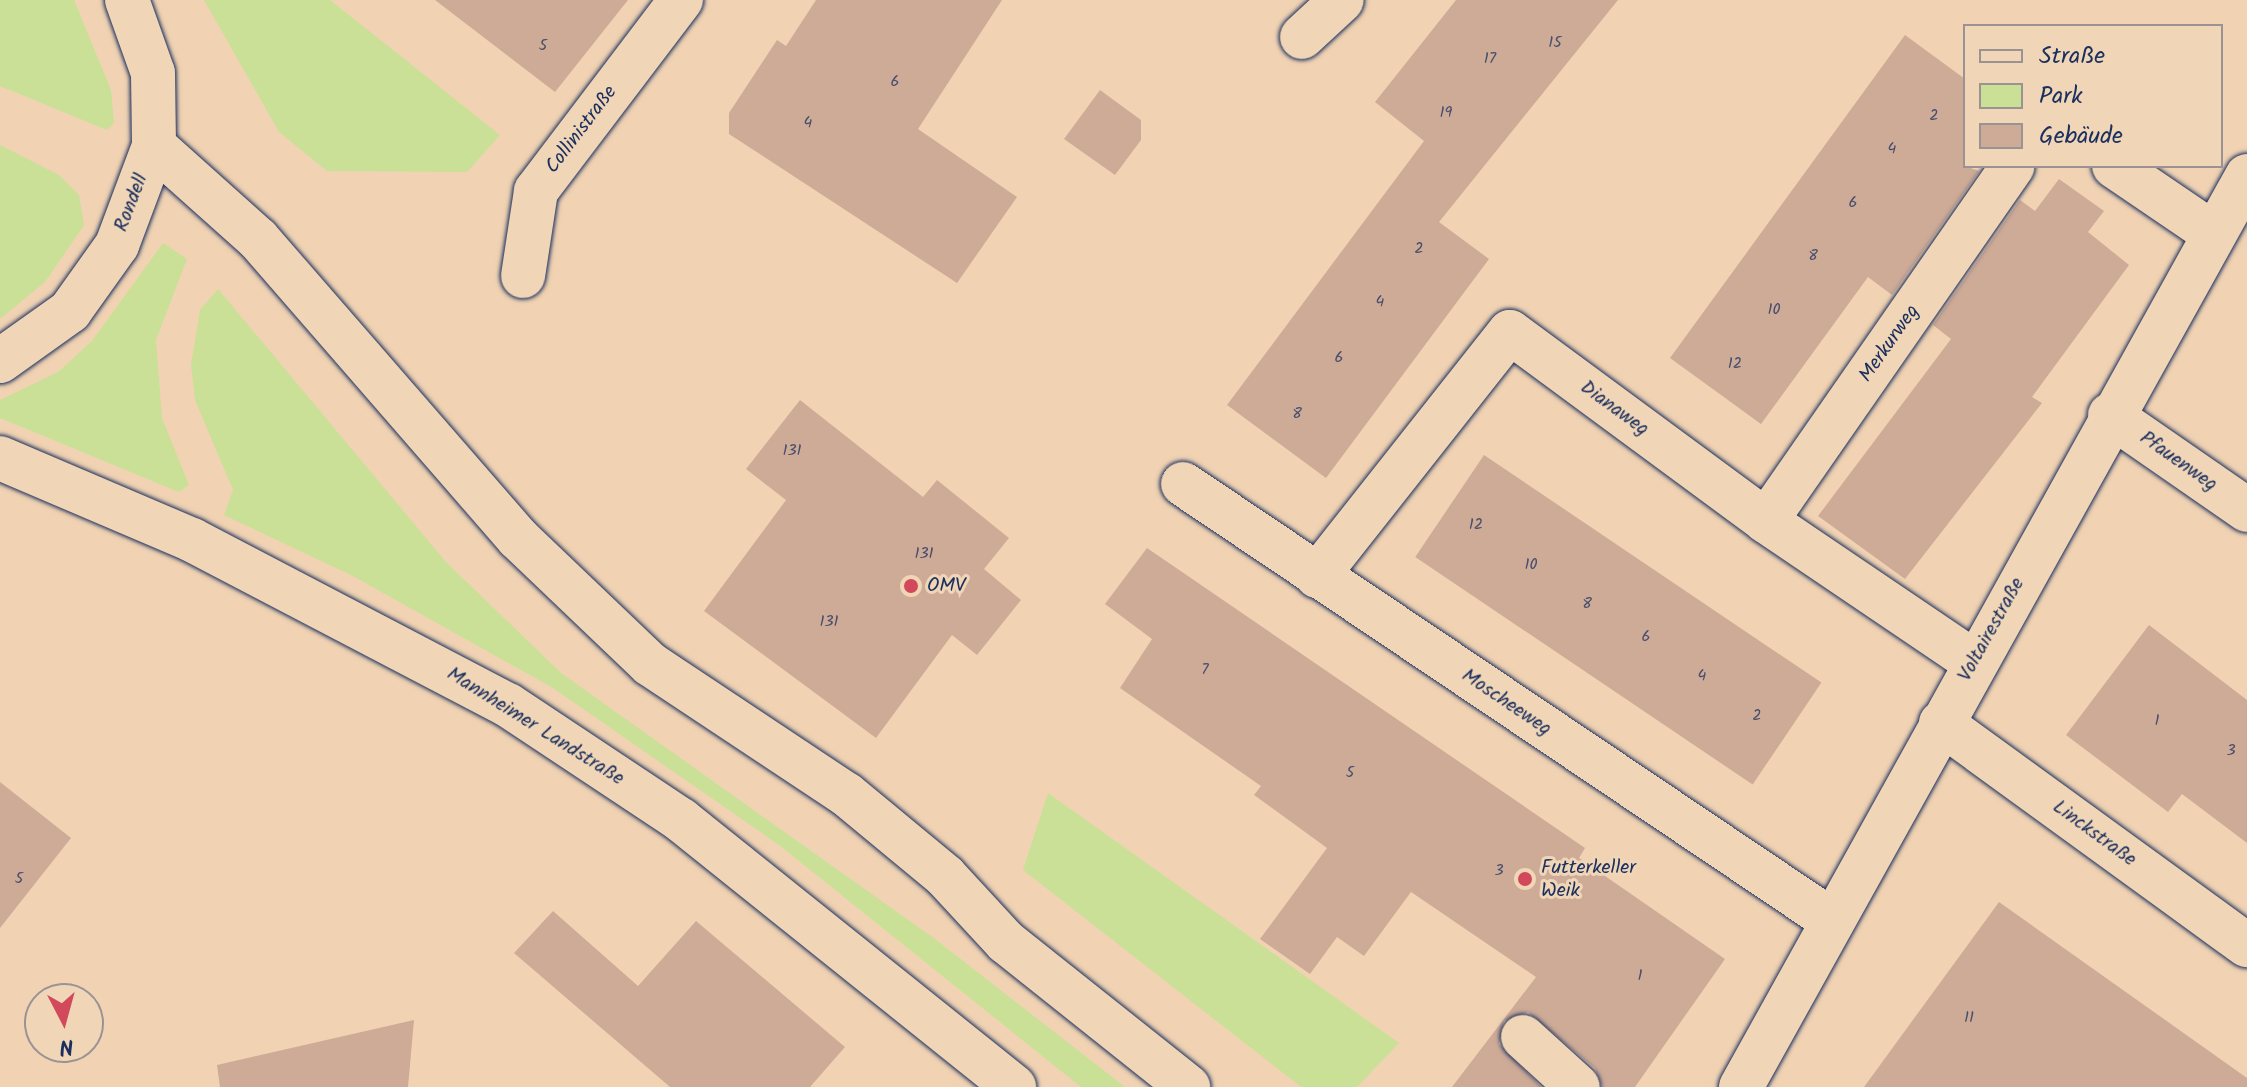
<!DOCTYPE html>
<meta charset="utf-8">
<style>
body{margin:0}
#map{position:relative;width:2247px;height:1087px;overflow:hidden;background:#f1d3b3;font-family:Kalam,sans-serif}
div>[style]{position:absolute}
.green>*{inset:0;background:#c9e096}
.building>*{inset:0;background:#ceab97;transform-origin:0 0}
.roads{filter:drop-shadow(0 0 2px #1b2f5e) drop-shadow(0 0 2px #1b2f5e)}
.minor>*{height:44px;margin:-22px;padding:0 22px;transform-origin:22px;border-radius:22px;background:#f0d6b7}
.tertiary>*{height:44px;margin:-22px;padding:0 22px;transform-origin:22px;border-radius:22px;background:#f0d6b7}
.secondary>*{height:44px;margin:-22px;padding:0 22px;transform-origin:22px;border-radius:22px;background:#f0d6b7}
.dots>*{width:22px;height:22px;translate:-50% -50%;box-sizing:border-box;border:4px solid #f0d6b7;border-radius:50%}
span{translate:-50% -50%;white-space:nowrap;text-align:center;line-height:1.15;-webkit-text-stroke:6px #f0d6b7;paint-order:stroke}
.number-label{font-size:16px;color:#484e6c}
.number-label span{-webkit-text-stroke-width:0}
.street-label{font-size:20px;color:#1b2f5e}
.poi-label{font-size:20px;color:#1b2f5e}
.left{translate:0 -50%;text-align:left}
.legend{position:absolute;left:1963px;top:24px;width:260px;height:144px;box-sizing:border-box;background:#f0d6b7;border:2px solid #9b9393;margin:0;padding:10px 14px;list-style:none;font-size:24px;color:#1b2f5e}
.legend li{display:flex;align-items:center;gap:16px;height:40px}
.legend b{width:40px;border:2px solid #9b9393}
.north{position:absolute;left:24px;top:983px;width:80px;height:80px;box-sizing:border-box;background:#f0d6b7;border:2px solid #9b9393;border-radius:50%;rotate:174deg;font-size:22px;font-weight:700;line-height:32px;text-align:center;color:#1b2f5e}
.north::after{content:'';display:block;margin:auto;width:28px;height:36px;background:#d1495b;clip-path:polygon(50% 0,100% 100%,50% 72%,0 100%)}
</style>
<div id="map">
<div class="green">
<div style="clip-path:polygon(0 0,74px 0,111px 90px,114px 123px,107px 130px,0 86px)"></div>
<div style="clip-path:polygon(204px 0,330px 0,500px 135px,467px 172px,327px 171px,279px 132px)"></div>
<div style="clip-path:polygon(0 145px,59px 175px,79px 195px,84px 225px,45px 282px,0 319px)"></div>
<div style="clip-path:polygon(163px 243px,187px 259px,156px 340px,162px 418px,189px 485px,179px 492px,0 418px,0 400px,58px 372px,92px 341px)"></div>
<div style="clip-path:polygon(218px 289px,446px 562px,561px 673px,935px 939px,1125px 1087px,1081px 1087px,779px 845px,553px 688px,353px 576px,224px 515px,233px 490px,195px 400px,191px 365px,200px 310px)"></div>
<div style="clip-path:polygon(1048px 793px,1399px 1043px,1357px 1087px,1301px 1087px,1023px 870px)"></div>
</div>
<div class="building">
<div style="clip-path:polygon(435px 0,628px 0,555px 92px)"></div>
<div style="clip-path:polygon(816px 0,1002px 0,918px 129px,1017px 197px,957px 283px,729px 134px,729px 113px,777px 40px,786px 46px)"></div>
<div style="clip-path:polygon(1456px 0,1618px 0,1439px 222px,1489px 259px,1326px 478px,1227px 405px,1424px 141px,1375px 102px)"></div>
<div style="clip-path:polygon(1905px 35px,1965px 79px,1965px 166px,1979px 171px,1892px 295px,1868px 277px,1761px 424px,1670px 358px)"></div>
<div style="clip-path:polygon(1100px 90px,1141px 120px,1141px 140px,1115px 175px,1064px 139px)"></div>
<div style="clip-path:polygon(2059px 179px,2104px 211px,2088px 232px,2129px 265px,2032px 397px,2042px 403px,1905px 579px,1818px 516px,1951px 339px,1933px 325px,2020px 200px,2035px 211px)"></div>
<div style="clip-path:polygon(800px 400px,923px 497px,937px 480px,1009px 538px,984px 569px,1021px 600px,977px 655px,952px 635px,876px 738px,704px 611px,786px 500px,746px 469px)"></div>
<div style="left:1484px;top:455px;width:407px;height:123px;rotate:34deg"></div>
<div style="clip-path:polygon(1147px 548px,1585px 848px,1579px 858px,1725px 959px,1635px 1087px,1602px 1087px,1595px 1068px,1528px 1012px,1504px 1021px,1499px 1044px,1541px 1087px,1452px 1087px,1536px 977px,1411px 892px,1364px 956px,1337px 937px,1310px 974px,1260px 939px,1327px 848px,1254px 795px,1261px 786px,1120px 688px,1152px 639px,1105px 604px)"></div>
<div style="clip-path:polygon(2149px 625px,2247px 700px,2247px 843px,2182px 794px,2168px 812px,2066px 735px)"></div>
<div style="clip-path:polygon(0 782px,71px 838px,0 928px)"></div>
<div style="clip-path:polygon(1999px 902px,2247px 1078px,2247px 1087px,1864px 1087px)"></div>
<div style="clip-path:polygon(553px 911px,638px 986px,696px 921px,845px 1047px,810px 1087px,670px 1087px,514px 953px)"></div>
<div style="clip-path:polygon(414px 1020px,408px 1087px,220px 1087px,217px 1065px)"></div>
</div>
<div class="roads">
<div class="minor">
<div style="left:1302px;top:37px;width:54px;rotate:-42.8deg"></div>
<div style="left:2114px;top:166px;width:121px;rotate:34.2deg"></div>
<div style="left:523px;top:276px;width:86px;rotate:-81.3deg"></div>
<div style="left:536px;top:191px;width:240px;rotate:-52.8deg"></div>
<div style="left:2110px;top:415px;width:167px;rotate:34.7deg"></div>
<div style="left:1183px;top:484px;width:781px;rotate:33.93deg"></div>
<div style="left:1766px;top:521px;width:432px;rotate:-55.2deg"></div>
<div style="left:1317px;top:576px;width:311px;rotate:-51.7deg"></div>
<div style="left:1510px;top:332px;width:318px;rotate:36.4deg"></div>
<div style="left:1766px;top:521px;width:251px;rotate:34.1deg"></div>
<div style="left:1941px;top:723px;width:378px;rotate:36deg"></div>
<div style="left:1523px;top:1037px;width:74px;rotate:42.3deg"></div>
<div style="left:1741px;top:1087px;width:1042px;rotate:-60.95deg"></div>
</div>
<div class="tertiary">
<div style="left:0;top:361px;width:86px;rotate:-35.5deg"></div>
<div style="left:70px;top:311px;width:81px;rotate:-54.5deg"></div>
<div style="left:117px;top:245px;width:106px;rotate:-69.5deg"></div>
</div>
<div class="secondary">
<div style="left:127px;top:0;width:77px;rotate:70.4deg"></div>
<div style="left:153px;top:73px;width:73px;rotate:89.2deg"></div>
<div style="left:154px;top:146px;width:140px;rotate:41.8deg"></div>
<div style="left:258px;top:239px;width:396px;rotate:49deg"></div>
<div style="left:518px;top:538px;width:182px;rotate:43.7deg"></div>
<div style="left:650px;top:664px;width:235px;rotate:33.6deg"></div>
<div style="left:846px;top:794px;width:129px;rotate:39.6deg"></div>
<div style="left:945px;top:876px;width:90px;rotate:47.3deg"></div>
<div style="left:1006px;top:942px;width:233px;rotate:38.5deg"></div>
<div style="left:0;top:458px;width:209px;rotate:23.1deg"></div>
<div style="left:192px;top:540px;width:356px;rotate:27.6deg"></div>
<div style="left:508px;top:705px;width:208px;rotate:33.6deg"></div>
<div style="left:681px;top:820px;width:427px;rotate:38.7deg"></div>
</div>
</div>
<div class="dots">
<div style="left:911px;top:586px;background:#d1495b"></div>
<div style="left:1525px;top:879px;background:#d1495b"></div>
</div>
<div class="number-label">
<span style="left:1555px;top:43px">15</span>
<span style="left:543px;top:46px">5</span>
<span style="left:1490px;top:59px">17</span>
<span style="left:895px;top:82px">6</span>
<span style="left:1446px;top:113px">19</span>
<span style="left:1934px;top:116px">2</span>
<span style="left:808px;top:123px">4</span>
<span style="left:1892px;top:149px">4</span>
<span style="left:1853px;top:203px">6</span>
<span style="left:1419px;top:249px">2</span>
<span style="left:1813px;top:256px">8</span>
<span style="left:1380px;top:302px">4</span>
<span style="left:1774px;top:310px">10</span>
<span style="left:1339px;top:358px">6</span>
<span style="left:1735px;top:364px">12</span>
<span style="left:1297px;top:414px">8</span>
<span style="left:792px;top:451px">131</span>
<span style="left:1476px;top:525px">12</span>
<span style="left:924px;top:554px">131</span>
<span style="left:1531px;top:565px">10</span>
<span style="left:1587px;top:604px">8</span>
<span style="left:829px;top:622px">131</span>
<span style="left:1646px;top:637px">6</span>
<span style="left:1205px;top:670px">7</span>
<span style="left:1702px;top:676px">4</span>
<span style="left:1757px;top:716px">2</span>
<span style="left:2157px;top:721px">1</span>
<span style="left:2231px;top:751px">3</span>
<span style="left:1350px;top:773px">5</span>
<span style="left:1499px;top:871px">3</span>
<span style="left:19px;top:879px">5</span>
<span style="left:1640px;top:976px">1</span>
<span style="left:1969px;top:1018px">11</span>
</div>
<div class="street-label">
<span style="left:582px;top:130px;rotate:-53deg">Collinistraße</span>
<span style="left:132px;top:203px;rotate:-69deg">Rondell</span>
<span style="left:1890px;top:344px;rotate:-55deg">Merkurweg</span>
<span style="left:1614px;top:409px;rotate:36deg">Dianaweg</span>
<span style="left:2178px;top:462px;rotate:35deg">Pfauenweg</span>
<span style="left:1992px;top:630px;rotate:-61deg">Voltairestraße</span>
<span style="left:1506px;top:703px;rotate:34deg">Moscheeweg</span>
<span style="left:535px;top:727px;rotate:32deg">Mannheimer Landstraße</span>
<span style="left:2094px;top:834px;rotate:36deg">Linckstraße</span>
</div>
<div class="poi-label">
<span class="left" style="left:927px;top:586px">OMV</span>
<span class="left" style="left:1541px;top:880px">Futterkeller<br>Weik</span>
</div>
<ul class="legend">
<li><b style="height:10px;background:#f0d6b7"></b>Straße</li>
<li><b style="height:22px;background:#c9e096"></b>Park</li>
<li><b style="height:22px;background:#ceab97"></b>Gebäude</li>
</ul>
<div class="north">N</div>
</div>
